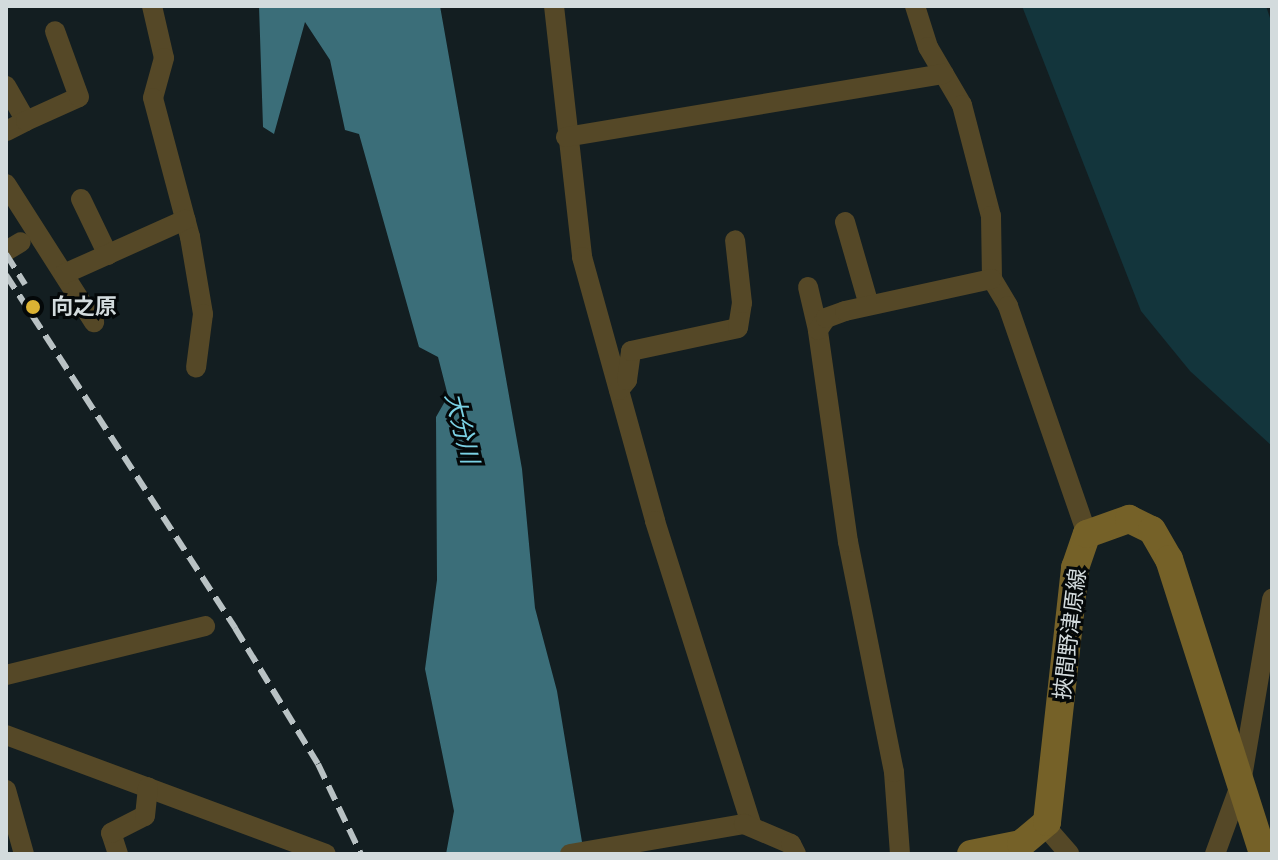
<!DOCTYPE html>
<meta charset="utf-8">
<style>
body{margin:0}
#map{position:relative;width:1278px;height:860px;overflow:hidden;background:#131e21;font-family:Poppins,"Noto Sans JP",sans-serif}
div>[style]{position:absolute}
.green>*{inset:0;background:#13353c}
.water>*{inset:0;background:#3b6e79}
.street>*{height:20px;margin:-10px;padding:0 10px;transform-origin:10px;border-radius:10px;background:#554827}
.secondary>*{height:28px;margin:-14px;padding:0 14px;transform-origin:14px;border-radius:14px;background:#756128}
.rail>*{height:6px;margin-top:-3px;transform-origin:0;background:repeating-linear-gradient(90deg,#b9c2c4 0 16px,transparent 0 24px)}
.dots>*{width:22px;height:22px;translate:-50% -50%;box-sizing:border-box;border:4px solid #040809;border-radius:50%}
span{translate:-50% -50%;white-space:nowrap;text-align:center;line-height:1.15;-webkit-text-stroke:6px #040809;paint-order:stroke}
.poi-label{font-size:22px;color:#d3dbdd;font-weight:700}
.left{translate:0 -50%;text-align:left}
.street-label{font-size:22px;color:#d3dbdd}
.water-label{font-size:24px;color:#7bd1e4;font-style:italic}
.frame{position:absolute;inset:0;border:8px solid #d3dbdd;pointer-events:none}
</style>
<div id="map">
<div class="green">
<div style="clip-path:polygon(1022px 6px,1266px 6px,1272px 24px,1272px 446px,1190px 371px,1141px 311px)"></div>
</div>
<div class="water">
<div style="clip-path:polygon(259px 6px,440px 6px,522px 469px,535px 608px,557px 691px,584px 854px,446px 854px,454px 811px,425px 669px,437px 580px,436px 417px,448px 396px,438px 357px,419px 347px,359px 134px,345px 130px,330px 60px,305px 22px,274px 134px,263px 127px)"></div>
</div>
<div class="street">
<div style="left:152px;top:6px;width:53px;rotate:77deg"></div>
<div style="left:164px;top:58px;width:41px;rotate:105.4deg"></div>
<div style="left:153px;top:98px;width:144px;rotate:75.1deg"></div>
<div style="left:190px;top:237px;width:78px;rotate:80.4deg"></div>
<div style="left:203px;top:314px;width:54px;rotate:97.4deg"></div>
<div style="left:554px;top:6px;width:253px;rotate:83.6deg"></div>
<div style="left:582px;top:257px;width:274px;rotate:74.5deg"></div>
<div style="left:655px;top:521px;width:321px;rotate:72.4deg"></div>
<div style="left:915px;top:6px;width:43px;rotate:72.4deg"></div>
<div style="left:928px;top:47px;width:67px;rotate:59.6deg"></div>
<div style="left:962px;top:105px;width:115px;rotate:75.4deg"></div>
<div style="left:991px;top:216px;width:63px;rotate:89.1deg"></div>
<div style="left:992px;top:279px;width:31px;rotate:59deg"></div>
<div style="left:1008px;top:306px;width:241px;rotate:70.9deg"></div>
<div style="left:6px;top:86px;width:40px;rotate:60.3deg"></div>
<div style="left:26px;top:121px;width:22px;rotate:153deg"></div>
<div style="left:26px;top:121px;width:58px;rotate:-24.4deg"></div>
<div style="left:79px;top:97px;width:70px;rotate:-110deg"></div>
<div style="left:566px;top:137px;width:383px;rotate:-9.5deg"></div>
<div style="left:6px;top:184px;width:164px;rotate:57.5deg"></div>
<div style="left:81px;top:199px;width:62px;rotate:64.3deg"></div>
<div style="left:845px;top:222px;width:86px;rotate:73.9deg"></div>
<div style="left:6px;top:251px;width:17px;rotate:-31deg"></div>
<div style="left:64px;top:274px;width:133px;rotate:-24.1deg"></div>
<div style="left:808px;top:287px;width:44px;rotate:76.9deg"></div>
<div style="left:619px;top:390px;width:13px;rotate:-51deg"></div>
<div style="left:627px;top:380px;width:29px;rotate:-82deg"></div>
<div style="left:631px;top:351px;width:109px;rotate:-12.1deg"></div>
<div style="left:738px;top:328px;width:25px;rotate:-81deg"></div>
<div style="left:742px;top:303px;width:63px;rotate:-96.3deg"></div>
<div style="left:6px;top:675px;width:205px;rotate:-13.8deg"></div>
<div style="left:6px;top:735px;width:341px;rotate:20.4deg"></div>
<div style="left:6px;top:790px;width:66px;rotate:74.3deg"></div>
<div style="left:1045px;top:826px;width:37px;rotate:49deg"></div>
<div style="left:118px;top:854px;width:22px;rotate:-108deg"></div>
<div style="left:111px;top:833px;width:38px;rotate:-27deg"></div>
<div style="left:145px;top:816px;width:29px;rotate:-84deg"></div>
<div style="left:570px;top:854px;width:177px;rotate:-9.8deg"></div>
<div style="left:744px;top:824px;width:51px;rotate:23.1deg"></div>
<div style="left:791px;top:844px;width:11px;rotate:63deg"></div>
<div style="left:900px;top:854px;width:82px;rotate:-94.2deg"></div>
<div style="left:894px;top:772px;width:235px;rotate:-101.3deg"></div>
<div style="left:848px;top:542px;width:214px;rotate:-98.1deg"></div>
<div style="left:818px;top:330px;width:14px;rotate:-56deg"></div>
<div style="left:826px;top:318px;width:20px;rotate:-20deg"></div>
<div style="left:845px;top:311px;width:150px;rotate:-12.3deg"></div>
<div style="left:1215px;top:854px;width:76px;rotate:-69.9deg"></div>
<div style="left:1241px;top:783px;width:187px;rotate:-80.4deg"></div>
</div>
<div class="secondary">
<div style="left:971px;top:854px;width:51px;rotate:-11.3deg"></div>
<div style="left:1021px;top:844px;width:34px;rotate:-40deg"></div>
<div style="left:1047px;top:822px;width:256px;rotate:-83.7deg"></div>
<div style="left:1075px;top:568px;width:36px;rotate:-71deg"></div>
<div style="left:1087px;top:534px;width:45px;rotate:-19.7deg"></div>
<div style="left:1129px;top:519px;width:25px;rotate:26deg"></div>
<div style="left:1152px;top:530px;width:34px;rotate:60deg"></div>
<div style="left:1169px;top:559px;width:310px;rotate:72.3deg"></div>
</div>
<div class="rail">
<div style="left:6px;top:254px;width:36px;rotate:58deg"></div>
<div style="left:6px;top:275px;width:421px;rotate:57deg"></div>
<div style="left:235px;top:628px;width:159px;rotate:58.6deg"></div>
<div style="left:318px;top:764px;width:100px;rotate:64.5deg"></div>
</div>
<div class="dots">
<div style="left:33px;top:307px;background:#dbb233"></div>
</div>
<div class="poi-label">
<span class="left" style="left:51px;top:307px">向之原</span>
</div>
<div class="street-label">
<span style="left:1070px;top:634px;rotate:-83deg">挾間野津原線</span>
</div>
<div class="water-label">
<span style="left:462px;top:428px;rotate:76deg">大分川</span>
</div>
<div class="frame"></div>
</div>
